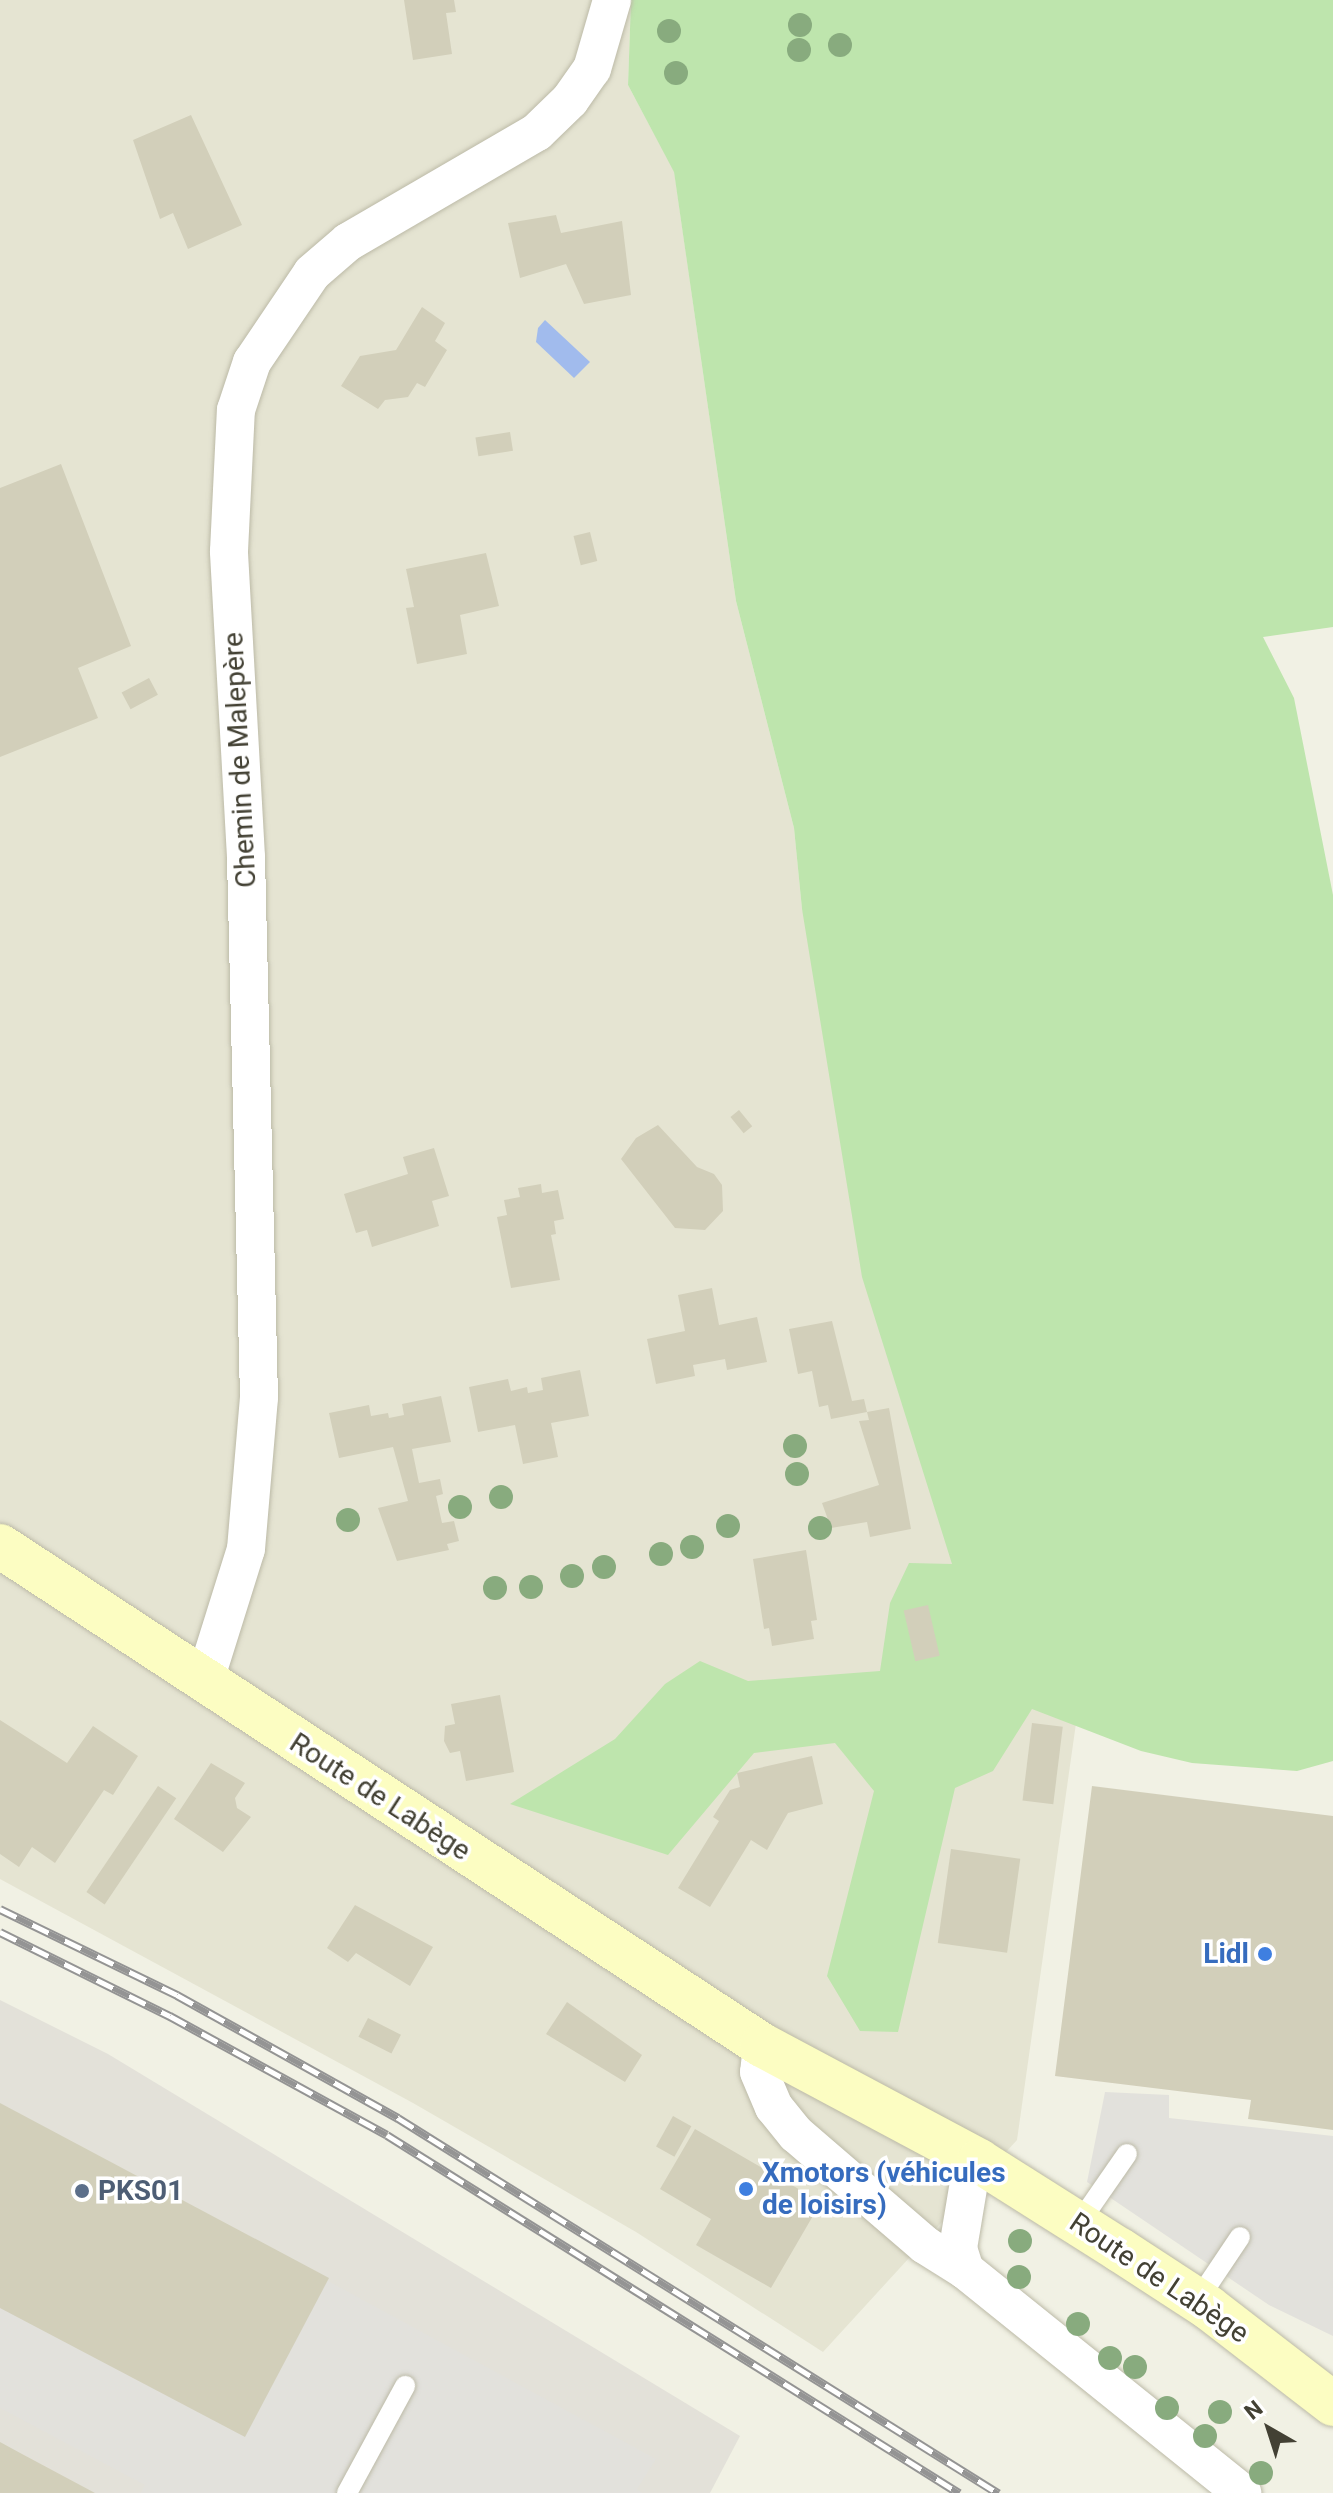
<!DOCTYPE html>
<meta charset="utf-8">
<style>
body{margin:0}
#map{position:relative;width:1333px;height:2493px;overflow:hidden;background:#f1f1e4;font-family:Roboto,sans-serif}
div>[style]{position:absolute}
.residential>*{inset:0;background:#e5e4d2}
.industrial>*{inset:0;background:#e3e1d9}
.green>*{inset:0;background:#bee5ad}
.parking>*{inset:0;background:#e2e1dc}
.water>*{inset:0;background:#a1bbed}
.building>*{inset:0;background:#d2cfba;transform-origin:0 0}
.roads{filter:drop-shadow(0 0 2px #bcbaa7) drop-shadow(0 0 2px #bcbaa7)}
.lane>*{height:20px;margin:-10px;padding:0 10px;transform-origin:10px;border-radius:10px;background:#fff}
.street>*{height:38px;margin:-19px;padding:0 19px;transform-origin:19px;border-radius:19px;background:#fff}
.secondary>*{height:44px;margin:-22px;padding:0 22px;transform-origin:22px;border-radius:22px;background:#fcfdc2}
.rail>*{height:9px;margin-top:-4.5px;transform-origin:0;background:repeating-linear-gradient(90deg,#fff 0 18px,#949494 0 36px);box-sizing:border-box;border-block:2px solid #949494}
.trees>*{width:24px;height:24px;margin:-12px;border-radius:50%;background:#88ab7e}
.dots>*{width:22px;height:22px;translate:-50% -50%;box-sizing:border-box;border:4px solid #fff;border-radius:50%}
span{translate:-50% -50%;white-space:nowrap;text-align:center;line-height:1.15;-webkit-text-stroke:7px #fff;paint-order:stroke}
.street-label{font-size:28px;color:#434134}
.shop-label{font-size:28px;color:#366cbe;font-weight:700}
.right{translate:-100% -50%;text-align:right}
.left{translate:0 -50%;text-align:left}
.service-label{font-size:28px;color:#4e5e75;font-weight:700}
.north{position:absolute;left:1229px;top:2389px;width:80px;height:80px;-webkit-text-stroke:6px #fff;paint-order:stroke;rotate:321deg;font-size:22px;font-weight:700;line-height:32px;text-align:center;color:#434134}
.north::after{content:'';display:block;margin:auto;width:28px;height:36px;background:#434134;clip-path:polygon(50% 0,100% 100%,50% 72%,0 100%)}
</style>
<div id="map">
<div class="residential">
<div style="clip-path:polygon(0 0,631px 0,628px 85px,674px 171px,736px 601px,794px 828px,802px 909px,1082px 1681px,1017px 2140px,823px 2352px,636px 2232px,413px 2103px,0 1879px)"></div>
</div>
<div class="industrial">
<div style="clip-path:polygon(0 2000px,108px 2054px,740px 2436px,710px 2493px,0 2493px)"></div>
</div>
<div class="green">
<div style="clip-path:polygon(631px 0,1333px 0,1333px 627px,1263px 637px,1294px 698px,1333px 895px,1333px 1761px,1297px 1771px,1192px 1763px,1141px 1751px,1032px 1709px,993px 1771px,955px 1788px,898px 2032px,860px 2031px,827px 1976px,874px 1791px,835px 1743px,754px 1753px,668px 1855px,510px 1804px,615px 1739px,665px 1684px,700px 1661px,748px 1681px,880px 1671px,890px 1603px,909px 1563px,952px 1564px,862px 1277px,802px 909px,794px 828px,736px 601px,674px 172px,628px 85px)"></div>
</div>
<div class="parking">
<div style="clip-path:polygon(1105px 2092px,1169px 2095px,1169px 2118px,1333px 2136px,1333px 2336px,1269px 2305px,1087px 2182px)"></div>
<div style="clip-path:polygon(0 2103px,656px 2459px,637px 2489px,642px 2493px,141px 2493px,145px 2485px,0 2408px)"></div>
</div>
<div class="water">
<div style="clip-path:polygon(545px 320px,590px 362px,574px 378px,536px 342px,538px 328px)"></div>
</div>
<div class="building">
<div style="clip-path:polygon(404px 0,454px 0,456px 12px,446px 13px,452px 54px,413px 60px)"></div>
<div style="clip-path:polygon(191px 115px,242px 225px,188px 249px,173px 213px,160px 219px,133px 140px)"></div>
<div style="clip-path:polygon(556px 215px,561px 233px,622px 221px,631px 295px,584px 304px,566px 264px,520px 278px,508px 223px)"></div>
<div style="clip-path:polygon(422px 307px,445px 323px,435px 341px,447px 350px,425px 387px,417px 383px,408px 397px,385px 400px,378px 409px,341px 386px,360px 356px,396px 350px)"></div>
<div style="left:510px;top:432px;width:19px;height:35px;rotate:81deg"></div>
<div style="clip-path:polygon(61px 464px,131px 646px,78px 668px,98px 718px,0 757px,0 488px)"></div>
<div style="left:590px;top:532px;width:30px;height:17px;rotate:76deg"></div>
<div style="clip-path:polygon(486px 553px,499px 606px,460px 615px,467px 654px,417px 664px,406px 608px,414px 607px,406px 569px)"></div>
<div style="left:149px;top:678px;width:19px;height:31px;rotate:62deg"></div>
<div style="left:739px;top:1110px;width:21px;height:11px;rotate:51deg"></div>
<div style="clip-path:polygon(658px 1125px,697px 1167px,714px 1174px,722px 1185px,723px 1211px,705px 1230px,675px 1228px,621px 1159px,636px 1138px)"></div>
<div style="clip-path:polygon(434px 1148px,449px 1196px,432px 1201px,439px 1226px,372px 1247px,367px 1230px,356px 1233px,344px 1194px,408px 1174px,403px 1157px)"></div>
<div style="clip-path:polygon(541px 1184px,542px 1193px,558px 1190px,564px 1219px,554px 1221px,556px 1234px,551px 1235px,560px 1280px,511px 1288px,497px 1217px,507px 1215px,504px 1200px,520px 1197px,518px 1188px)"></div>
<div style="clip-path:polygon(712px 1288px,719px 1325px,757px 1317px,767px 1362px,727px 1370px,725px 1359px,693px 1365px,695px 1376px,656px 1384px,647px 1339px,685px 1331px,678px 1295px)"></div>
<div style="clip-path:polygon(832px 1321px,852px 1401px,864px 1399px,867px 1412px,889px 1408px,911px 1529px,870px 1537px,867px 1522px,831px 1528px,822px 1503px,879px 1485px,859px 1421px,869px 1420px,867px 1412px,831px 1419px,828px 1405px,819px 1407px,812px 1371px,798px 1374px,789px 1329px)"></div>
<div style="clip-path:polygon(580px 1370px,589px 1416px,551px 1423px,558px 1457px,523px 1464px,515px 1425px,478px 1432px,469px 1387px,508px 1379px,511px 1391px,527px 1387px,528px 1393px,543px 1390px,541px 1378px)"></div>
<div style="clip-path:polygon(441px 1396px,451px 1442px,412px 1449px,419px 1483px,440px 1479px,443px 1494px,436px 1496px,442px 1523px,454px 1521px,459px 1541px,447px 1544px,449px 1550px,397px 1561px,378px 1508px,408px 1501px,393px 1447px,339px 1458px,329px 1413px,369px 1405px,371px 1416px,388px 1413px,389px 1418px,404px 1415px,402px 1404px)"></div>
<div style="clip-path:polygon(806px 1550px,817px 1620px,811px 1621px,814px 1639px,772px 1646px,769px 1628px,764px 1629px,753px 1559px)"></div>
<div style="left:928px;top:1605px;width:52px;height:25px;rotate:77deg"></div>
<div style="clip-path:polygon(500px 1695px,514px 1772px,466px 1781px,460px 1751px,450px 1753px,444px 1741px,445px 1726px,455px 1724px,451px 1704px)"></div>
<div style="clip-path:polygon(0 1720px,67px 1763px,93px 1726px,138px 1756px,113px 1795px,104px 1790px,55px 1863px,32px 1847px,19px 1867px,0 1854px)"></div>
<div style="left:1032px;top:1723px;width:31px;height:78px;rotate:7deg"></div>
<div style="clip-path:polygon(812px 1756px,823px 1804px,788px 1813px,767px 1850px,751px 1840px,710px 1907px,678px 1888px,719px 1821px,713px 1817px,730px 1790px,740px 1787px,737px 1773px)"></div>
<div style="clip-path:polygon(211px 1763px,245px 1783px,235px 1798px,237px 1808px,251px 1817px,223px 1852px,174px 1819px)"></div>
<div style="left:158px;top:1786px;width:22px;height:128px;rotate:34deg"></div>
<div style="clip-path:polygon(1092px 1786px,1333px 1816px,1333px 2130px,1248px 2119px,1251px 2100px,1055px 2076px)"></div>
<div style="left:951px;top:1849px;width:70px;height:95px;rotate:8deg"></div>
<div style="clip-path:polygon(355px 1905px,433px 1947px,410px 1986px,356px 1953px,348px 1962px,327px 1948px)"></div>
<div style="clip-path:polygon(567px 2002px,642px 2055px,625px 2082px,546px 2034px)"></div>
<div style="left:368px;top:2018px;width:37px;height:21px;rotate:27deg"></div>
<div style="clip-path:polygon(0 2103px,329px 2278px,245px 2437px,0 2308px)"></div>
<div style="left:673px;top:2116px;width:21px;height:35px;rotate:29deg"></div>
<div style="clip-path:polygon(695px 2129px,821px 2202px,771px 2288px,696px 2245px,711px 2219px,660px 2189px)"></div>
<div style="clip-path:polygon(0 2442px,22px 2454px,95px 2493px,0 2493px)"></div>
</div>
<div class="roads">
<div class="lane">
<div style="left:1079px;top:2223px;width:84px;rotate:-55.2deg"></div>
<div style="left:1197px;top:2301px;width:77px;rotate:-56.1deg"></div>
<div style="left:347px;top:2493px;width:122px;rotate:-61.5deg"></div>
</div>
<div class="street">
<div style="left:204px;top:1683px;width:140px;rotate:-72.6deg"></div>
<div style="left:246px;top:1549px;width:152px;rotate:-85.1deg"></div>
<div style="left:259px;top:1398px;width:541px;rotate:-91.38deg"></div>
<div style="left:246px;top:857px;width:306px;rotate:-93.2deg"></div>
<div style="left:229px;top:551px;width:141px;rotate:-87.2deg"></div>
<div style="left:236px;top:410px;width:51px;rotate:-71.6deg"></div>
<div style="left:252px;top:362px;width:107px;rotate:-56deg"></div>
<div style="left:312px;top:273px;width:48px;rotate:-40.7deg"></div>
<div style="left:348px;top:242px;width:219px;rotate:-30.2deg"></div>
<div style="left:537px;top:132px;width:46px;rotate:-44.1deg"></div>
<div style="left:570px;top:100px;width:38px;rotate:-55deg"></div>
<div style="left:592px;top:69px;width:72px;rotate:-73.8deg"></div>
<div style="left:762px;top:2045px;width:27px;rotate:96deg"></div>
<div style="left:759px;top:2072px;width:38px;rotate:67deg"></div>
<div style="left:774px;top:2107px;width:35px;rotate:51deg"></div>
<div style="left:796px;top:2134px;width:170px;rotate:40.7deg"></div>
<div style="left:925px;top:2245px;width:47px;rotate:32deg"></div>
<div style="left:965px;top:2270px;width:356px;rotate:38.8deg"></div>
<div style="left:965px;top:2270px;width:23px;rotate:-108deg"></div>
<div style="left:958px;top:2248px;width:67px;rotate:-80.5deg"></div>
<div style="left:969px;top:2182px;width:23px;rotate:-65deg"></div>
</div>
<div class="secondary">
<div style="left:0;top:1546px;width:911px;rotate:33.22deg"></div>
<div style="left:762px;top:2045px;width:246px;rotate:28.1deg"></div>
<div style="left:979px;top:2161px;width:167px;rotate:32.3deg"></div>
<div style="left:1120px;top:2250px;width:106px;rotate:33.1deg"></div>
<div style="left:1209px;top:2308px;width:157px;rotate:37.7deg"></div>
</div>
</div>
<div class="rail">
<div style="left:0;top:1909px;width:197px;rotate:25.9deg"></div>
<div style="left:177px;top:1995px;width:253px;rotate:29.1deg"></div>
<div style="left:398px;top:2118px;width:708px;rotate:32.01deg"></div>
<div style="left:0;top:1932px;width:190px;rotate:26.3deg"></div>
<div style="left:170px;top:2016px;width:247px;rotate:28.7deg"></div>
<div style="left:387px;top:2135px;width:675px;rotate:32.04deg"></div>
</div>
<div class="trees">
<div style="left:800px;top:25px"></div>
<div style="left:669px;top:31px"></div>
<div style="left:840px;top:45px"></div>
<div style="left:799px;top:50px"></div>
<div style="left:676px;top:73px"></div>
<div style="left:795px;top:1446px"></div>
<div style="left:797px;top:1474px"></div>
<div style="left:501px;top:1497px"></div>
<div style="left:460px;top:1507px"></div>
<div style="left:348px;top:1520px"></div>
<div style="left:728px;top:1526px"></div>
<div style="left:820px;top:1528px"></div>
<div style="left:692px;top:1547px"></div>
<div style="left:661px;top:1554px"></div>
<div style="left:604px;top:1567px"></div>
<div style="left:572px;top:1576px"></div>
<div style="left:531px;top:1587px"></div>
<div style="left:495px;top:1588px"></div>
<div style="left:1020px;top:2241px"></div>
<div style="left:1019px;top:2277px"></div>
<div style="left:1078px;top:2324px"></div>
<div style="left:1110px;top:2358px"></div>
<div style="left:1135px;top:2367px"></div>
<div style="left:1167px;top:2408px"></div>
<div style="left:1220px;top:2412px"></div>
<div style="left:1205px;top:2436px"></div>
<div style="left:1261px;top:2473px"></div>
</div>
<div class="dots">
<div style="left:1265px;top:1954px;background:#3f7fe0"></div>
<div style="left:746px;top:2189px;background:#3f7fe0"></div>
<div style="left:82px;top:2191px;background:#5c6f8a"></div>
</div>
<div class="street-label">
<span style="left:240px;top:760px;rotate:-93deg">Chemin de Malepère</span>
<span style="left:380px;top:1797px;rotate:33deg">Route de Labège</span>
<span style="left:1159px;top:2278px;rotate:34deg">Route de Labège</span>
</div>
<div class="shop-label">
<span class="right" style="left:1249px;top:1954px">Lidl</span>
<span class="left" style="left:762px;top:2189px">Xmotors (véhicules<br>de loisirs)</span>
</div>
<div class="service-label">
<span class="left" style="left:98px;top:2191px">PKS01</span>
</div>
<div class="north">N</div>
</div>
